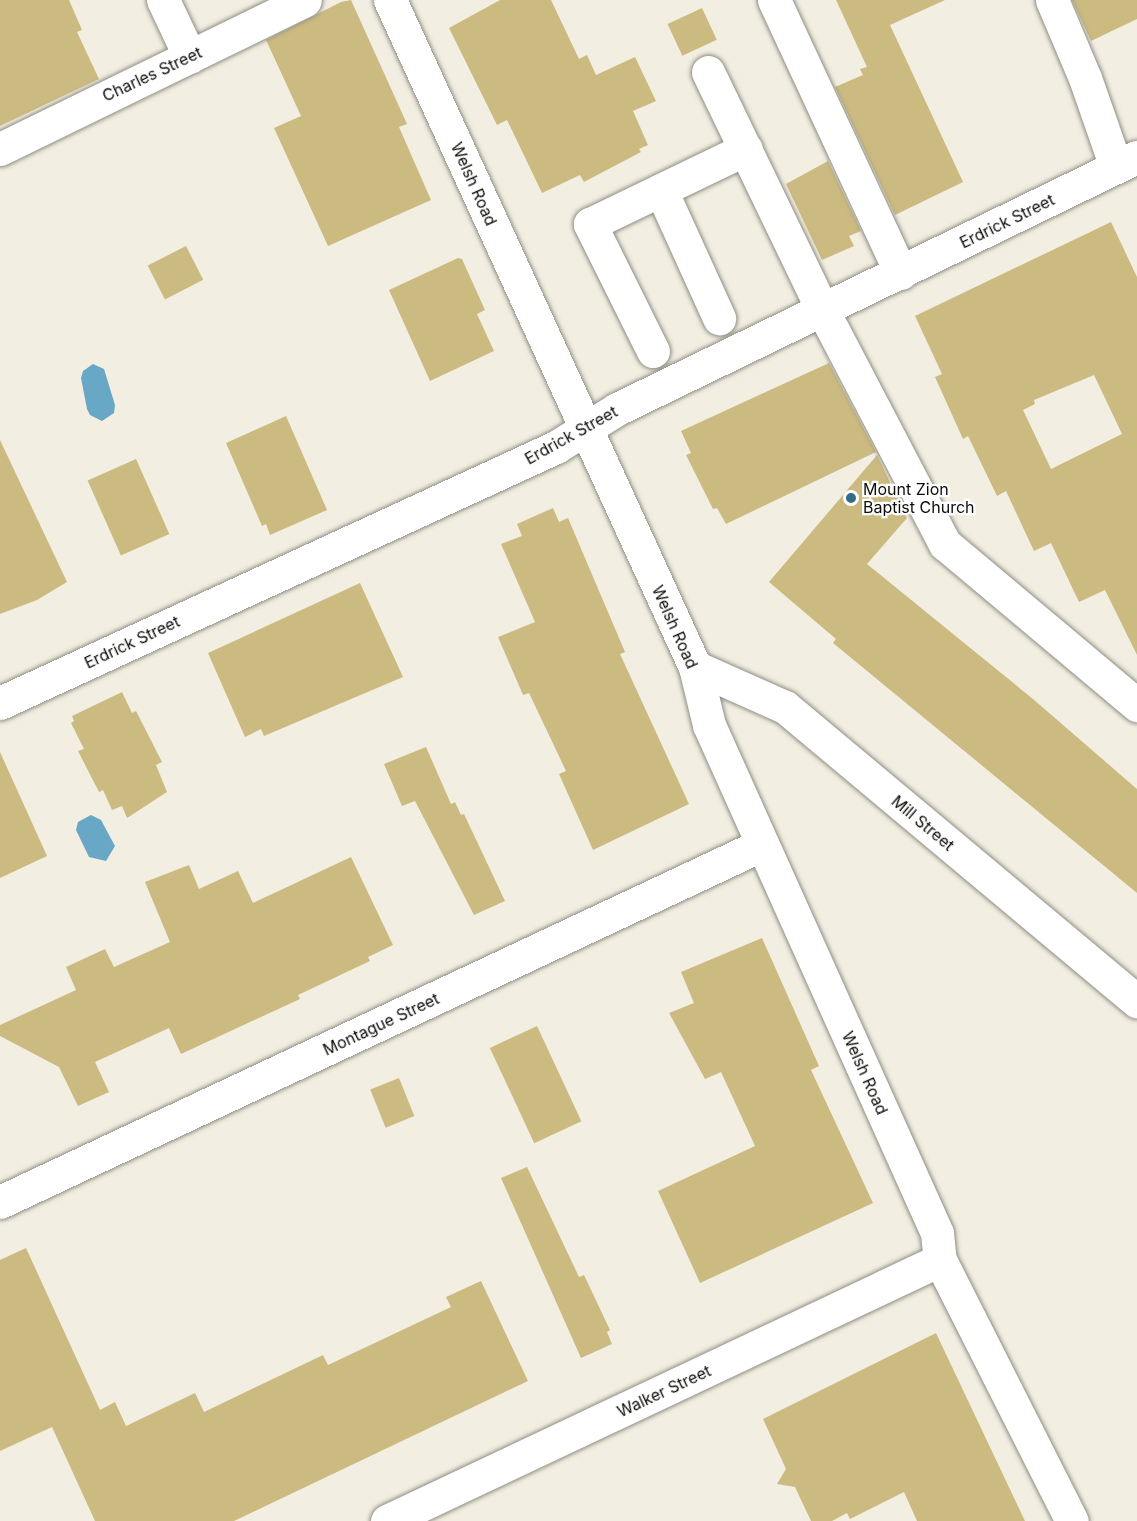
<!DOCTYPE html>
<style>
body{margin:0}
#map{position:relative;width:1137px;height:1521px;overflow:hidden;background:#f2eee2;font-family:Inter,sans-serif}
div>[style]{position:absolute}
.water>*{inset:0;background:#68a7c6}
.building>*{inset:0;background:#ccbb80;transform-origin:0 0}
.roads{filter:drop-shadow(0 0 2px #908d82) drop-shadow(0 0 2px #908d82)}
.minor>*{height:33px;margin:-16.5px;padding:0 16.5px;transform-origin:16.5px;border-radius:16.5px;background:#fff}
.dots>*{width:16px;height:16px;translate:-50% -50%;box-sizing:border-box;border:3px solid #fff;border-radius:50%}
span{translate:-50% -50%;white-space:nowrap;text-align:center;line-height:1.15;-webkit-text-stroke:4.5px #fff;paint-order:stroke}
.street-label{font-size:16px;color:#0e0d09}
.poi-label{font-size:16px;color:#0e0d09}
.left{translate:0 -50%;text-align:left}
</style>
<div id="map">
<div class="water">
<div style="clip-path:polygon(93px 364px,104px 369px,115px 405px,114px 413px,102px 421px,90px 415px,87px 409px,81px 378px,83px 371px)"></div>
<div style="clip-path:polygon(91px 815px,101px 820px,115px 846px,106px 861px,89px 857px,76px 830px,78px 822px)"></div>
</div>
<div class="building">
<div style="clip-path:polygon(0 0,69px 0,82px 30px,77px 32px,99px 79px,0 126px)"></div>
<div style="clip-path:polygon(351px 0,407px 124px,399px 127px,431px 200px,328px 246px,274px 128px,301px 116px,266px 40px,341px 2px)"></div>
<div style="clip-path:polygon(500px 0,551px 0,579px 59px,587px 55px,596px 75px,635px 57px,656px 101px,633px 111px,648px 145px,639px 149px,641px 152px,584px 182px,580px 175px,542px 193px,507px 120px,497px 125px,449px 28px)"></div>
<div style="clip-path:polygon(836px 0,945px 0,890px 25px,963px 182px,895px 215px,835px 87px,863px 75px,860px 69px,867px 67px)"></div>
<div style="clip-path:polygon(1072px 0,1137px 0,1137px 19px,1091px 41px)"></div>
<div style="left:702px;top:8px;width:35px;height:38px;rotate:65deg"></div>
<div style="clip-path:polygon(828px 161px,861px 231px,849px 236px,854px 246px,822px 260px,786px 184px)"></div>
<div style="clip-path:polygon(evenodd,1111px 222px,1137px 277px,1137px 655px,1105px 590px,1079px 602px,1051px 543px,1034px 551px,1006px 491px,997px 496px,968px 436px,963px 439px,935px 377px,942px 374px,915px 316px,1111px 222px,1094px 375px,1122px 434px,1051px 469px,1023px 410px,1035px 404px,1034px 400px,1094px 375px)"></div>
<div style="left:186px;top:246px;width:38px;height:43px;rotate:63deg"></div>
<div style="clip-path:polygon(458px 258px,462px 259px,485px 310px,477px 314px,494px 351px,430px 381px,389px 290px)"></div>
<div style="clip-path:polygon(829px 363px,876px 452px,726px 524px,717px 508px,713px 509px,686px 455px,691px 453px,681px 431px)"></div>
<div style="clip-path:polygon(286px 416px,327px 510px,270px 535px,266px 524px,262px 526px,226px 443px)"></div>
<div style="clip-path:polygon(0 440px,67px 582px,37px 600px,0 614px)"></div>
<div style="clip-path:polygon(877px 455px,907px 518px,867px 564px,1033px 699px,1137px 789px,1137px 893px,833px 643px,836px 639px,769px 582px)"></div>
<div style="left:136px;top:459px;width:82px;height:53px;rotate:66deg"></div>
<div style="clip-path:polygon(553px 508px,559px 522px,568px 518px,625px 652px,620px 654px,689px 804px,593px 850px,559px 774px,566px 771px,529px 693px,523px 695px,498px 637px,535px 622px,501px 544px,522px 536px,517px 524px)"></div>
<div style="clip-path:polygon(360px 583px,403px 677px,264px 736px,261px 729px,245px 737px,208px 653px)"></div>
<div style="clip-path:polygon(122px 692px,132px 713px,136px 711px,162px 762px,156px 765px,167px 792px,127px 818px,122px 806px,112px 810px,103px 790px,99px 792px,78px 751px,84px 749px,71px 723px,74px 721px,72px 716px)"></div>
<div style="clip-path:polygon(426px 747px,451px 804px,455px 802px,461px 815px,464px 814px,505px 901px,474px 915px,415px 801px,402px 806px,384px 764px)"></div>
<div style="clip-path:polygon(0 752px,47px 856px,0 878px)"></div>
<div style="clip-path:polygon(351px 857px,393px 945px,368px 957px,370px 961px,298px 995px,300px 999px,181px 1054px,169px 1028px,95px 1062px,109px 1092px,78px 1106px,59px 1067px,0 1036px,0 1025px,76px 990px,66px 967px,105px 949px,114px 967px,170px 942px,145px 882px,189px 865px,199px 889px,238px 871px,253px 903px)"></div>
<div style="clip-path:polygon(762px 938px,819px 1066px,811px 1070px,873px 1203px,700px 1283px,658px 1191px,755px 1146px,721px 1072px,705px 1079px,669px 1013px,694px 1003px,681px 972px)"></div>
<div style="left:537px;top:1026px;width:105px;height:52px;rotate:65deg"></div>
<div style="left:399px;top:1078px;width:41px;height:31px;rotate:68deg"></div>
<div style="clip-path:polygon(527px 1167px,579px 1277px,584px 1275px,610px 1330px,607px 1332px,612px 1344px,581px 1358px,501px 1178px)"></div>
<div style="clip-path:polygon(26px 1248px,100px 1410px,115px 1402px,126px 1426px,195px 1393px,204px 1412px,323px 1355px,328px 1365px,451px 1307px,446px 1297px,481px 1281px,528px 1381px,234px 1521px,95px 1521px,52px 1427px,0 1451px,0 1260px)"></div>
<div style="clip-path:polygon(936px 1333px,1025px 1521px,917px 1521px,904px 1492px,850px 1519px,847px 1513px,832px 1521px,811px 1521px,795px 1487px,777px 1484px,786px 1469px,763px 1419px)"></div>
</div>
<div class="roads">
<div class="minor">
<div style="left:163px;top:0;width:63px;rotate:64.7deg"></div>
<div style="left:390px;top:0;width:733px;rotate:65.43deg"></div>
<div style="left:695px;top:667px;width:60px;rotate:76.4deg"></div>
<div style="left:709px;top:725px;width:557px;rotate:65.83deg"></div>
<div style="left:937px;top:1233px;width:27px;rotate:84deg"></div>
<div style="left:940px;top:1260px;width:292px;rotate:63.2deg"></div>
<div style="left:774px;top:0;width:301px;rotate:65.1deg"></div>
<div style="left:1052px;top:0;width:85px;rotate:67.1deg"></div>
<div style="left:1085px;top:78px;width:94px;rotate:70.8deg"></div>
<div style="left:708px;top:72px;width:265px;rotate:64.3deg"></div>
<div style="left:823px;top:311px;width:263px;rotate:62.4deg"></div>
<div style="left:945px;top:544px;width:251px;rotate:40deg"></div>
<div style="left:0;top:149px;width:339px;rotate:-26deg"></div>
<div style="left:661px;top:190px;width:141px;rotate:65.6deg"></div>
<div style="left:653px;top:351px;width:142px;rotate:-116.4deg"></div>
<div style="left:590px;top:224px;width:173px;rotate:-25.7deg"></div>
<div style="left:695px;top:667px;width:98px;rotate:24deg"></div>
<div style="left:785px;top:707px;width:459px;rotate:39.9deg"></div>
<div style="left:0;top:703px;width:612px;rotate:-24.72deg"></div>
<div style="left:556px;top:447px;width:72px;rotate:-31.9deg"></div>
<div style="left:617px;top:409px;width:578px;rotate:-25.86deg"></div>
<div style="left:0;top:1202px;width:841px;rotate:-25.13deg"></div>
<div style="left:387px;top:1521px;width:611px;rotate:-25.27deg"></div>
</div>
</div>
<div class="dots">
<div style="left:851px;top:498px;background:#346c86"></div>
</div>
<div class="street-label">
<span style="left:152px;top:74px;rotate:-25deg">Charles Street</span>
<span style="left:474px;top:184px;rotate:66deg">Welsh Road</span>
<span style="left:1007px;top:221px;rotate:-26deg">Erdrick Street</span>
<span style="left:571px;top:435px;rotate:-29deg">Erdrick Street</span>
<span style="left:675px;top:627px;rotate:66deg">Welsh Road</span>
<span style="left:132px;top:642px;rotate:-25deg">Erdrick Street</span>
<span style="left:923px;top:823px;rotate:40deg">Mill Street</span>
<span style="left:381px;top:1024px;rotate:-25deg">Montague Street</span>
<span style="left:865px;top:1073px;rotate:66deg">Welsh Road</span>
<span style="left:664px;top:1391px;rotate:-25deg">Walker Street</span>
</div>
<div class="poi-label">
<span class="left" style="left:863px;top:498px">Mount Zion<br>Baptist Church</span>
</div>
</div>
